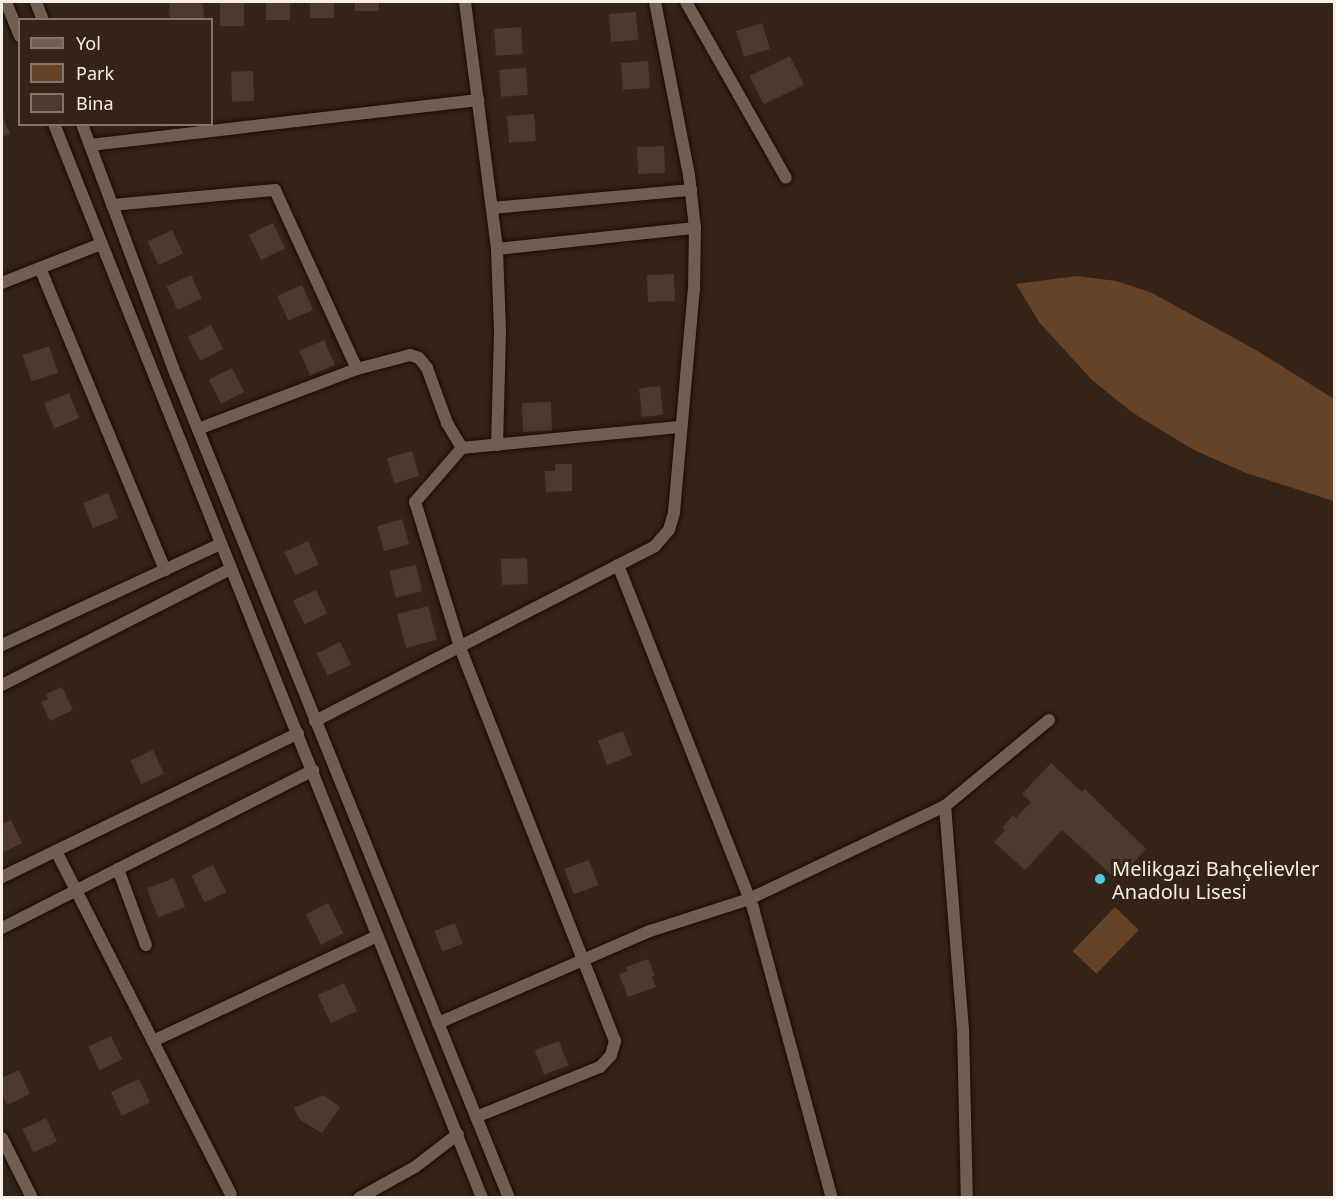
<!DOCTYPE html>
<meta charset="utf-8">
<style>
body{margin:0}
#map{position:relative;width:1336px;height:1199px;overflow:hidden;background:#332417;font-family:"Noto Sans",sans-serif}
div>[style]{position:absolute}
.green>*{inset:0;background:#664327;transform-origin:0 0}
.building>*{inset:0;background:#4c3a2e;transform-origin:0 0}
.roads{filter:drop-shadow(0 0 2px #1b0c03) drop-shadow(0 0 2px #1b0c03)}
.street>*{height:12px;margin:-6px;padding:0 6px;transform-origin:6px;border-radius:6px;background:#705e50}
.dots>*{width:16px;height:16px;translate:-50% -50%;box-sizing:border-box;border:3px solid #332417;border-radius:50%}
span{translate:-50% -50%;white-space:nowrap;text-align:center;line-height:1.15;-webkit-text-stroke:6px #332417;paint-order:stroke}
.poi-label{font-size:20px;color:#f9eee6}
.left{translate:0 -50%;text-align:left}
.frame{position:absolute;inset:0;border:3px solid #f9eee6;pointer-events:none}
.legend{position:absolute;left:18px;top:18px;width:195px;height:108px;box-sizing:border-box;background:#332417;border:2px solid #82756a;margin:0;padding:8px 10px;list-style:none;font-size:18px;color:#f9eee6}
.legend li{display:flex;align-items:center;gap:12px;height:30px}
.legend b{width:30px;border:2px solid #82756a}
</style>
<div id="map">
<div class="green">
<div style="clip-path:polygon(1077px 276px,1116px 281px,1152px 293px,1256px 350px,1334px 399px,1334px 501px,1246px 473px,1194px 450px,1133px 413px,1092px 380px,1039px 322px,1016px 284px)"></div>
<div style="left:1115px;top:907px;width:33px;height:61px;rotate:44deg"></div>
</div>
<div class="building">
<div style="clip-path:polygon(174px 2px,203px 2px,204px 20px,170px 20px,169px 3px)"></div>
<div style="left:220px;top:2px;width:24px;height:24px"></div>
<div style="left:266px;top:2px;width:24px;height:18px"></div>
<div style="left:310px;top:2px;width:24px;height:16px"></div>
<div style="left:355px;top:2px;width:24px;height:9px"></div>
<div style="left:636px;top:12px;width:28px;height:27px;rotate:86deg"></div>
<div style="left:762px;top:23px;width:27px;height:27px;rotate:73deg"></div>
<div style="left:521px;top:27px;width:27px;height:27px;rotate:86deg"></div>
<div style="left:790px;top:56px;width:32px;height:45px;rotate:64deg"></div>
<div style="left:648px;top:61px;width:27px;height:27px;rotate:86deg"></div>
<div style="left:526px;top:68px;width:27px;height:27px;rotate:86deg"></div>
<div style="left:253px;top:71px;width:30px;height:22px;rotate:88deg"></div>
<div style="left:534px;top:114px;width:27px;height:27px;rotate:86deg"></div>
<div style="clip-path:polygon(2px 115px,10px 134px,2px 137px)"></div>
<div style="left:664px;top:146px;width:27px;height:27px;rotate:88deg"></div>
<div style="left:273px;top:223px;width:28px;height:27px;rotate:64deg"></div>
<div style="left:172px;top:230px;width:26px;height:27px;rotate:65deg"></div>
<div style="left:674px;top:274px;width:27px;height:27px;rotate:88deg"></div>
<div style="left:191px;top:275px;width:26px;height:27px;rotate:65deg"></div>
<div style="left:302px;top:285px;width:27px;height:27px;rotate:66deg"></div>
<div style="left:211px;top:325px;width:27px;height:26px;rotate:63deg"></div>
<div style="left:324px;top:340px;width:27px;height:27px;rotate:66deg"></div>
<div style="left:49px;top:346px;width:28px;height:28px;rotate:71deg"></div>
<div style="left:232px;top:368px;width:27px;height:26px;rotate:63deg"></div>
<div style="left:660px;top:386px;width:29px;height:21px;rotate:84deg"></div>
<div style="left:69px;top:393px;width:27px;height:27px;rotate:68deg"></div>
<div style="left:551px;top:402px;width:29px;height:29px;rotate:88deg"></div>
<div style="left:412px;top:451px;width:26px;height:26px;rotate:74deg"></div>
<div style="clip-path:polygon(555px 464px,572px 464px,572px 491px,546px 492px,545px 471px,555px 471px)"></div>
<div style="left:108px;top:493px;width:27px;height:27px;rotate:68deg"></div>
<div style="left:402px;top:519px;width:26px;height:26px;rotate:74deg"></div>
<div style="left:308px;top:541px;width:26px;height:26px;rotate:65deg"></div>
<div style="left:527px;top:558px;width:26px;height:26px;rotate:88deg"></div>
<div style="left:416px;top:565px;width:27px;height:27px;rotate:77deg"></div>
<div style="left:316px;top:590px;width:26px;height:25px;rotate:65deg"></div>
<div style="left:428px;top:606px;width:35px;height:32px;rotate:75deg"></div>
<div style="left:340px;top:642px;width:25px;height:26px;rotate:64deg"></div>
<div style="clip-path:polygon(62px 687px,73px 710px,50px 721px,41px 702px,48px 699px,46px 694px)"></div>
<div style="left:623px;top:731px;width:26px;height:27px;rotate:69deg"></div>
<div style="left:153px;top:750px;width:26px;height:25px;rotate:65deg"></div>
<div style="clip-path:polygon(1051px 763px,1082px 792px,1085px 789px,1146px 849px,1117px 880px,1062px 830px,1025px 870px,994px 842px,1005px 830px,1002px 828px,1013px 815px,1016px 818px,1031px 802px,1022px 794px)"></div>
<div style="clip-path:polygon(11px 820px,22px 843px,2px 853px,2px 824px)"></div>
<div style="left:589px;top:860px;width:27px;height:26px;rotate:70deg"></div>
<div style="left:213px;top:865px;width:30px;height:24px;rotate:64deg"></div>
<div style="left:174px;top:878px;width:31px;height:29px;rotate:69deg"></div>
<div style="left:328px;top:903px;width:34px;height:25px;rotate:63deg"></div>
<div style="left:455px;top:923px;width:22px;height:22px;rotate:69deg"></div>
<div style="clip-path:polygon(648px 959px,655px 976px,652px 977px,656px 987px,628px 997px,619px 974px,628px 971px,626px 967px)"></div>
<div style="left:344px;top:983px;width:31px;height:29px;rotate:65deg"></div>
<div style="left:111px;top:1036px;width:26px;height:25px;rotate:65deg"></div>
<div style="left:559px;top:1041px;width:26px;height:26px;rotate:69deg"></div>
<div style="clip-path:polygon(19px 1070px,30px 1094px,7px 1105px,2px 1094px,2px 1078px)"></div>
<div style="left:139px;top:1079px;width:26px;height:31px;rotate:65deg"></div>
<div style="clip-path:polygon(323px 1095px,340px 1107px,322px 1133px,300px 1120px,294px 1108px)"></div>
<div style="left:46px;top:1118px;width:26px;height:26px;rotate:65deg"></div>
</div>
<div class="roads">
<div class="street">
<div style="left:6px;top:2px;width:37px;rotate:68deg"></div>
<div style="left:36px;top:2px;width:19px;rotate:69deg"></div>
<div style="left:465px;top:2px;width:249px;rotate:82.6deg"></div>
<div style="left:497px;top:249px;width:83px;rotate:87.9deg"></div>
<div style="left:500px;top:332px;width:113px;rotate:91.5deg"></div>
<div style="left:686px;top:2px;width:202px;rotate:60.4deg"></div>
<div style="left:54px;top:124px;width:1156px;rotate:68.27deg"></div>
<div style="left:82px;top:124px;width:268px;rotate:69.5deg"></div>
<div style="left:176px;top:375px;width:888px;rotate:67.97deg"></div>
<div style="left:90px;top:145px;width:391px;rotate:-6.6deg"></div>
<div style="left:112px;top:205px;width:164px;rotate:-5.3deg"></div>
<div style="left:275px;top:190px;width:197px;rotate:65.4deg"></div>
<div style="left:492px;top:208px;width:200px;rotate:-5.2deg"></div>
<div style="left:497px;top:249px;width:199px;rotate:-6.1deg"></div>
<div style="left:40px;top:268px;width:327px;rotate:67.5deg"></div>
<div style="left:2px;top:283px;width:106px;rotate:-21.5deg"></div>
<div style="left:198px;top:429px;width:170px;rotate:-20.7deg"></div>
<div style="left:357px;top:369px;width:55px;rotate:-14.8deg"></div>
<div style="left:410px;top:355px;width:9px;rotate:18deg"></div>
<div style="left:419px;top:358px;width:13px;rotate:51deg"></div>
<div style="left:427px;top:368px;width:59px;rotate:70deg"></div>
<div style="left:447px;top:423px;width:29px;rotate:59deg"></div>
<div style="left:618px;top:565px;width:369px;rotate:68.5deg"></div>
<div style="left:753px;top:908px;width:301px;rotate:74.8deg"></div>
<div style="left:2px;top:645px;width:241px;rotate:-24.8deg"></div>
<div style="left:2px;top:685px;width:257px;rotate:-26.9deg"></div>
<div style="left:315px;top:721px;width:382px;rotate:-27.2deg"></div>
<div style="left:655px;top:546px;width:21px;rotate:-49deg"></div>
<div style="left:669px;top:530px;width:19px;rotate:-74deg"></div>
<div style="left:674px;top:512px;width:223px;rotate:-84.9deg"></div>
<div style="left:694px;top:290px;width:62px;rotate:-89.1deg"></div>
<div style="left:695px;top:228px;width:53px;rotate:-96.5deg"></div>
<div style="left:689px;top:175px;width:176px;rotate:-101.1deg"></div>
<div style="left:945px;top:806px;width:223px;rotate:85.4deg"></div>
<div style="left:963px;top:1028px;width:170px;rotate:88.7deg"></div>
<div style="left:56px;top:851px;width:385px;rotate:63deg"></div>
<div style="left:118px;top:869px;width:81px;rotate:69.8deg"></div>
<div style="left:2px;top:877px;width:329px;rotate:-25.9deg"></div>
<div style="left:2px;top:928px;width:349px;rotate:-26.9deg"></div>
<div style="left:438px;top:1023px;width:231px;rotate:-23.5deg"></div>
<div style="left:650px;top:931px;width:104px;rotate:-17.9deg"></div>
<div style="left:749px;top:899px;width:217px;rotate:-25.4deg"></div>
<div style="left:945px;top:806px;width:135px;rotate:-39.6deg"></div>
<div style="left:153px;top:1041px;width:247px;rotate:-25.1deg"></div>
<div style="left:476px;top:1117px;width:134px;rotate:-22deg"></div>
<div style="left:600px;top:1067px;width:16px;rotate:-47deg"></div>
<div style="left:611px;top:1055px;width:15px;rotate:-74deg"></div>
<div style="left:615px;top:1041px;width:423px;rotate:-111.5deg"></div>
<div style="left:460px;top:647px;width:152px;rotate:-107.2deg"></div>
<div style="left:415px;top:502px;width:72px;rotate:-49deg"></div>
<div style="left:462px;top:448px;width:220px;rotate:-5.5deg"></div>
<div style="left:2px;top:1138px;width:67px;rotate:63.4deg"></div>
<div style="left:359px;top:1198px;width:64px;rotate:-29deg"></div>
<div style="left:415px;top:1167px;width:54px;rotate:-37.5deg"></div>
</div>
</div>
<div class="dots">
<div style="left:1100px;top:879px;background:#54cade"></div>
</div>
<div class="poi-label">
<span class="left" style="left:1112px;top:880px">Melikgazi Bahçelievler<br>Anadolu Lisesi</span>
</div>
<div class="frame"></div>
<ul class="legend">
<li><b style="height:8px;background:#705e50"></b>Yol</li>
<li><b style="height:16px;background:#664327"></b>Park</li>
<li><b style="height:16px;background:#4c3a2e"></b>Bina</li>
</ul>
</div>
